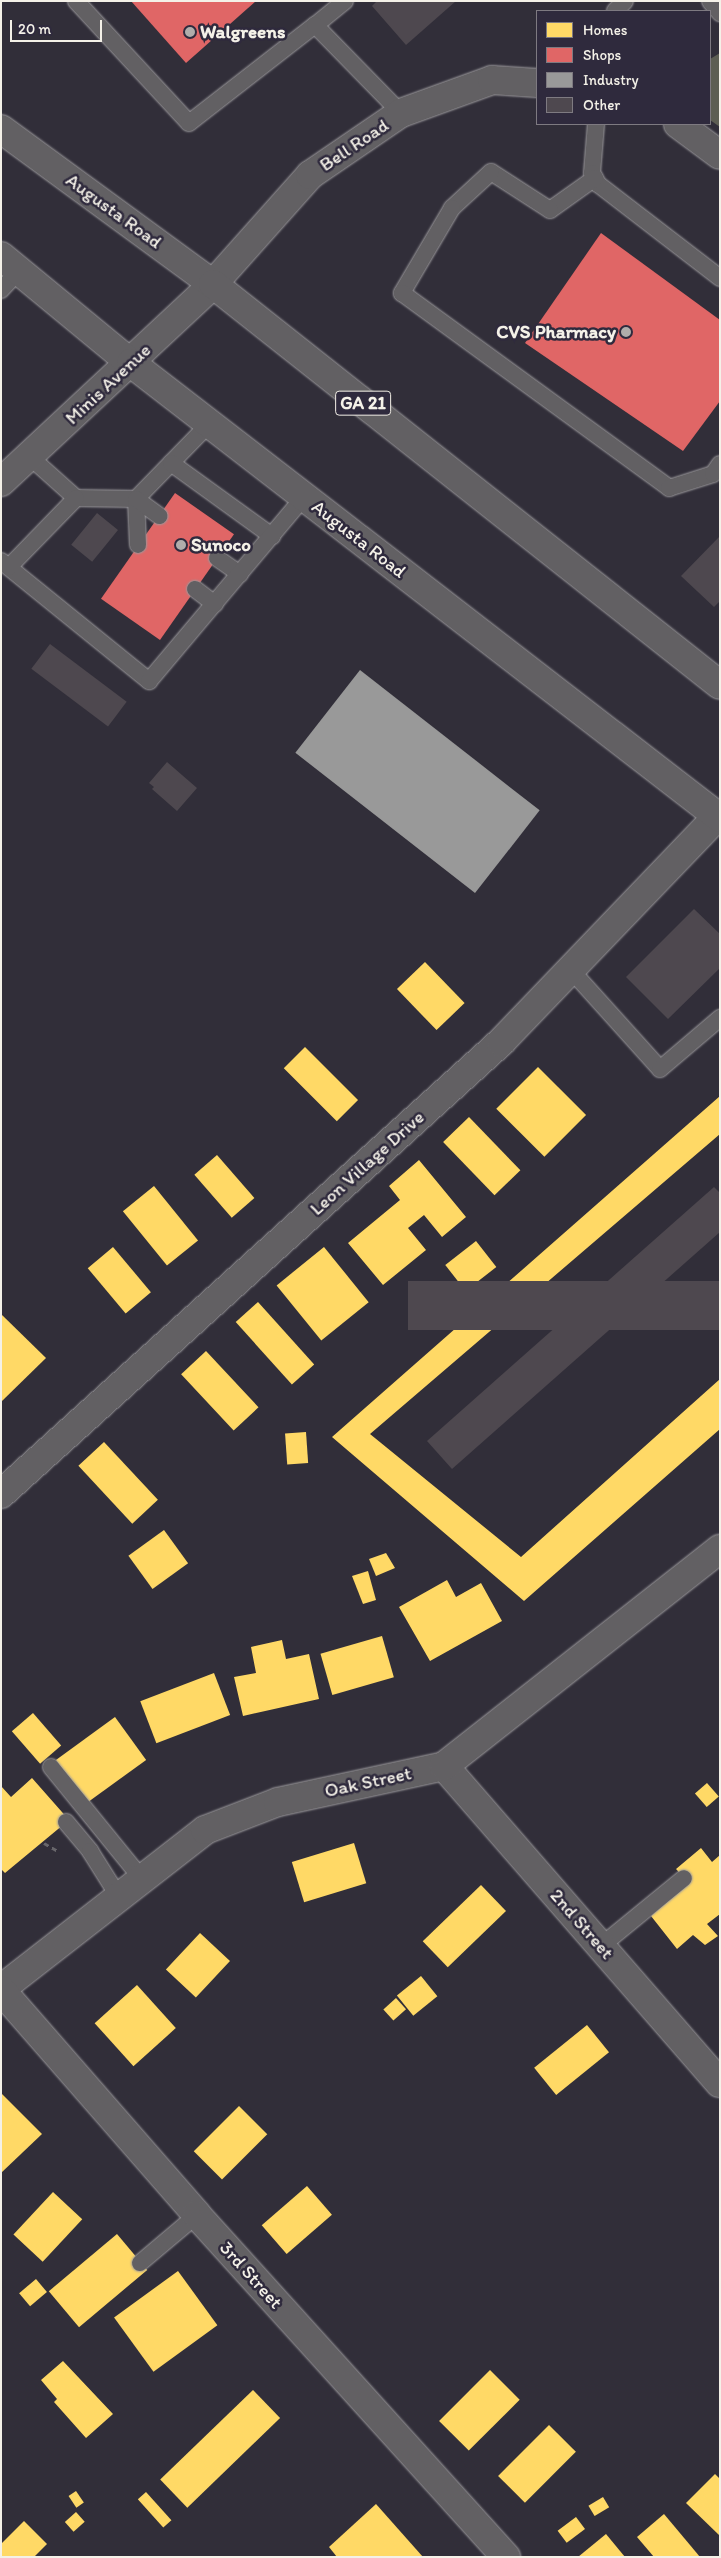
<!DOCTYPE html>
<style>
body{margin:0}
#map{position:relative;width:721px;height:2558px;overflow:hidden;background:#312e39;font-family:Itim,sans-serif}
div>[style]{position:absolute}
.green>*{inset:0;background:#5d5e53}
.homes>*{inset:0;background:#ffd966;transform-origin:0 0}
.shops>*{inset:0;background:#e06666;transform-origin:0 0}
.industry>*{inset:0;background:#999;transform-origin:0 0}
.building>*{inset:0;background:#4e484f;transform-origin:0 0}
.path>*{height:3px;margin-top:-1.5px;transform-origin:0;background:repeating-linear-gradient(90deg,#68666b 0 5px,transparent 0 9px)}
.roads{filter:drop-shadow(0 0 1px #9a989b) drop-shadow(0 0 1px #9a989b)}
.lane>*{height:16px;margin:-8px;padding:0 8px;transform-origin:8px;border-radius:8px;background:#626063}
.street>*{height:28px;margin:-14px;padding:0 14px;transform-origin:14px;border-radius:14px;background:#626063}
.secondary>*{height:28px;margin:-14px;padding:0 14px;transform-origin:14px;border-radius:14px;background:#626063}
.highway>*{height:28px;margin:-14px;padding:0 14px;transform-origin:14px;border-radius:14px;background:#626063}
.dots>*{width:14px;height:14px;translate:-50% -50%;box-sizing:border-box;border:2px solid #2f2a3d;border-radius:50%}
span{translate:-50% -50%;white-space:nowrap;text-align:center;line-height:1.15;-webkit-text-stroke:5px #2f2a3d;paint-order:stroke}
.shield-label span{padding:1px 4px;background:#2f2a3d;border:1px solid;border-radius:4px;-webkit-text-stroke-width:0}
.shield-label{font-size:18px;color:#f4f1e8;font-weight:700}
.poi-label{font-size:19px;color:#f4f1e8;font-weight:700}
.left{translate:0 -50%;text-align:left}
.right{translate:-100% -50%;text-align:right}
.street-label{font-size:19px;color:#f4f1e8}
.frame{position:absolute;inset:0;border:2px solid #f4f1e8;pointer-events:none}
.legend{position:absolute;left:536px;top:10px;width:175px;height:115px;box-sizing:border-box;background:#2f2a3d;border:1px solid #7e7a81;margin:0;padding:6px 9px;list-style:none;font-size:15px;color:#f4f1e8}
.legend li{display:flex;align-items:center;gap:10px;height:25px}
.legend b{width:25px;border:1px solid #7e7a81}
.scale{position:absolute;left:10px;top:20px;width:92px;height:22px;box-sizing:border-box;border:2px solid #f4f1e8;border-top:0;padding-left:6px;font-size:15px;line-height:18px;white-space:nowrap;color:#f4f1e8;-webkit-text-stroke:4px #2f2a3d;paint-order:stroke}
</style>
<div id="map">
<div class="green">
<div style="clip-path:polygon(720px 53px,720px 127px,710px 120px,710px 59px)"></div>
</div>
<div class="homes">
<div style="left:425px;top:962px;width:57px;height:39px;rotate:46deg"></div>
<div style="left:305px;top:1047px;width:75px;height:30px;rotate:45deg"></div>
<div style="left:538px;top:1067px;width:68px;height:59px;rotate:45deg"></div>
<div style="clip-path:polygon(720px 1096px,720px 1134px,370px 1434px,521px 1557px,720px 1379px,720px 1429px,524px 1601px,332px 1437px)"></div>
<div style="left:469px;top:1117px;width:74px;height:36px;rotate:46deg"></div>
<div style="left:217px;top:1155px;width:57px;height:30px;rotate:49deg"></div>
<div style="clip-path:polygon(419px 1160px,466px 1217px,442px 1237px,424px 1215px,408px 1228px,426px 1250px,383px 1285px,348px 1243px,400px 1200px,389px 1186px)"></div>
<div style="left:154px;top:1186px;width:70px;height:40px;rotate:51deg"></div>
<div style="left:476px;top:1241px;width:33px;height:39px;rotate:52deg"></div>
<div style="left:113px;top:1247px;width:59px;height:33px;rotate:50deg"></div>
<div style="left:324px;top:1247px;width:71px;height:61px;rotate:51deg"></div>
<div style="left:258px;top:1302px;width:84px;height:30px;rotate:48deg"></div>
<div style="clip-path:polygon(1px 1314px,46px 1358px,1px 1402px)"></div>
<div style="left:206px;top:1351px;width:77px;height:34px;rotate:47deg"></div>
<div style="left:306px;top:1432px;width:31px;height:21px;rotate:86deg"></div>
<div style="left:104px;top:1442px;width:79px;height:35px;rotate:47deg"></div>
<div style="left:164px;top:1530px;width:41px;height:44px;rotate:54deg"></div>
<div style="clip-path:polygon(386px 1553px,395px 1568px,376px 1576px,369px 1559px)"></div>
<div style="clip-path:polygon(368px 1571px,376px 1600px,363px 1604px,352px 1576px)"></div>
<div style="clip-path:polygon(447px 1580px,456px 1597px,481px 1583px,502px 1621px,430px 1661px,399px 1607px)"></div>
<div style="left:382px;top:1636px;width:43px;height:64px;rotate:74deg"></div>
<div style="clip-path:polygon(282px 1640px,286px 1659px,309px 1654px,319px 1699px,243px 1716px,234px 1677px,256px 1673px,251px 1647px)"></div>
<div style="left:214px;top:1673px;width:45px;height:79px;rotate:69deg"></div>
<div style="left:33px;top:1713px;width:43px;height:28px;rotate:49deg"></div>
<div style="left:115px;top:1717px;width:53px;height:73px;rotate:54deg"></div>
<div style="clip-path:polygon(32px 1778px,69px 1820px,5px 1873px,1px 1869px,1px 1786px,11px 1797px)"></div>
<div style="left:707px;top:1783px;width:18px;height:16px;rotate:49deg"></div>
<div style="left:354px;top:1843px;width:42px;height:65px;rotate:73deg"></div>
<div style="clip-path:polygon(701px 1848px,712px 1862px,720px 1855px,720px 1914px,707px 1924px,718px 1936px,705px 1945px,693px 1935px,677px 1949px,651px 1916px,689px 1883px,676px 1869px)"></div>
<div style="left:481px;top:1885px;width:36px;height:81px;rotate:46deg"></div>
<div style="left:200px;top:1933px;width:41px;height:50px;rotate:43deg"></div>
<div style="left:421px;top:1976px;width:26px;height:31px;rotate:51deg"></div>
<div style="left:137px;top:1985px;width:58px;height:57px;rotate:48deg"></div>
<div style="left:396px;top:1998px;width:15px;height:17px;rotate:48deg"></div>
<div style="left:587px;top:2025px;width:35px;height:68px;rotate:51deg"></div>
<div style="clip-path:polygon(1px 2093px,42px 2134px,1px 2173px)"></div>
<div style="left:239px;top:2106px;width:40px;height:64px;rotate:45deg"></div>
<div style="left:307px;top:2186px;width:38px;height:60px;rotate:49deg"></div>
<div style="left:53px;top:2192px;width:40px;height:58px;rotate:43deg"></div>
<div style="left:117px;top:2234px;width:47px;height:89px;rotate:50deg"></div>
<div style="left:178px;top:2271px;width:67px;height:79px;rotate:54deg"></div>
<div style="left:36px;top:2279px;width:17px;height:22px;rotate:50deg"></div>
<div style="clip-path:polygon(63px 2361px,113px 2414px,86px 2438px,54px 2402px,57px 2399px,41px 2380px)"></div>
<div style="left:490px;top:2370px;width:42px;height:72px;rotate:45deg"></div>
<div style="left:253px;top:2390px;width:39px;height:129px;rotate:46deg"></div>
<div style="left:549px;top:2425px;width:38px;height:72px;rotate:45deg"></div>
<div style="clip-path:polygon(715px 2474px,720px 2479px,720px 2536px,686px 2503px)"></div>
<div style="left:76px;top:2491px;width:14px;height:9px;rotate:56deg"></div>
<div style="left:146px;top:2492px;width:38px;height:11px;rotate:48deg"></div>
<div style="left:603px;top:2497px;width:12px;height:17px;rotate:59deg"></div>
<div style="clip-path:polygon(376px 2504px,423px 2557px,337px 2557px,329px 2547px)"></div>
<div style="left:76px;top:2512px;width:13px;height:15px;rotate:48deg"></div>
<div style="clip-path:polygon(664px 2514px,690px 2545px,700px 2557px,654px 2557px,637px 2537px)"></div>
<div style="left:576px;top:2517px;width:15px;height:23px;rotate:53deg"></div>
<div style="clip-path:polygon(24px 2521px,47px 2544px,34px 2557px,1px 2557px,1px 2544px)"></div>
<div style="clip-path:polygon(606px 2534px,625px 2557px,578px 2557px)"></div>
</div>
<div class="shops">
<div style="clip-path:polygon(131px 1px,256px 1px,186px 63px)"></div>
<div style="clip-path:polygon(601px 233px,720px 320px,720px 401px,683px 451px,525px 343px)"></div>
<div style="left:175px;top:493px;width:72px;height:129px;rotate:35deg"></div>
</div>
<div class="industry">
<div style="left:360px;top:670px;width:228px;height:105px;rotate:38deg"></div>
</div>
<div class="building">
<div style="clip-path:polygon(377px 1px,456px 1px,406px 45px,372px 6px)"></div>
<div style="left:97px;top:513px;width:27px;height:41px;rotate:39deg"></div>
<div style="clip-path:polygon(720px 536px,720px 601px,714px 607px,681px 576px)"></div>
<div style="left:50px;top:644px;width:96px;height:31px;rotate:37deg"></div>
<div style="clip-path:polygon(167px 762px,197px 788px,177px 811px,152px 789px,154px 787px,149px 783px)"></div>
<div style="clip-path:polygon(694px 909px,720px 934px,720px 968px,668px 1019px,626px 977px)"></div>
<div style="clip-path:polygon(714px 1187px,720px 1193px,720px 1232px,452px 1469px,427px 1441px)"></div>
<div style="left:720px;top:1281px;width:49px;height:312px;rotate:90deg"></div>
</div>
<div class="path">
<div style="left:44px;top:1843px;width:16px;rotate:30deg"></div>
</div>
<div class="roads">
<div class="lane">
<div style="left:76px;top:1px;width:166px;rotate:47.2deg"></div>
<div style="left:189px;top:123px;width:160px;rotate:-37.9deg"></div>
<div style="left:345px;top:1px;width:38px;rotate:141deg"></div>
<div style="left:315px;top:25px;width:123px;rotate:45.7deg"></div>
<div style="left:710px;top:1px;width:16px;rotate:50deg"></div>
<div style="left:615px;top:11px;width:14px;rotate:-45deg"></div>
<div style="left:596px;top:124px;width:49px;rotate:94.7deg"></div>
<div style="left:592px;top:173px;width:13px;rotate:61deg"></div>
<div style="left:598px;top:184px;width:154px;rotate:37.6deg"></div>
<div style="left:595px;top:178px;width:55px;rotate:144.6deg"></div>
<div style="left:550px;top:210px;width:70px;rotate:-147.2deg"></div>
<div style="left:491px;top:172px;width:53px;rotate:137.3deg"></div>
<div style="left:452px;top:208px;width:99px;rotate:120.5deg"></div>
<div style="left:402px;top:293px;width:331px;rotate:36.1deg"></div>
<div style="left:669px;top:488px;width:46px;rotate:-17.7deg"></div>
<div style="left:713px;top:474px;width:12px;rotate:-55deg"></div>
<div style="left:1px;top:290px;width:26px;rotate:-47deg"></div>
<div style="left:29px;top:456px;width:63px;rotate:41.8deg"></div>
<div style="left:76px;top:498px;width:60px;rotate:1deg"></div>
<div style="left:136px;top:499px;width:105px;rotate:-45.8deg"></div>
<div style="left:171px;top:463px;width:125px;rotate:35.9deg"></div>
<div style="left:136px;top:499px;width:46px;rotate:87.5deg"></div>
<div style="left:136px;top:499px;width:29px;rotate:36deg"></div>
<div style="left:217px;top:558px;width:28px;rotate:35deg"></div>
<div style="left:1px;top:561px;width:191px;rotate:39deg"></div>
<div style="left:149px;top:681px;width:241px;rotate:-49.9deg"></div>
<div style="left:9px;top:567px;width:96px;rotate:-45.8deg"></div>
<div style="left:195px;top:589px;width:25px;rotate:37deg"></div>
<div style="left:571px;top:970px;width:133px;rotate:48deg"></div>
<div style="left:660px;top:1069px;width:79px;rotate:-40.4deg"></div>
<div style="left:51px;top:1767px;width:144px;rotate:50.9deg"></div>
<div style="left:66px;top:1822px;width:38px;rotate:50deg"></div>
<div style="left:90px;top:1851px;width:54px;rotate:57.8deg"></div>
<div style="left:601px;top:1946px;width:107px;rotate:-39.3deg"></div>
<div style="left:140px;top:2263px;width:75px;rotate:-40.1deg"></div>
</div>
<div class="street">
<div style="left:1px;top:1494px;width:674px;rotate:-42.11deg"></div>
<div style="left:501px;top:1042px;width:313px;rotate:-46.2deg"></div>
<div style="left:444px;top:1766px;width:420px;rotate:49deg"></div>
<div style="left:1px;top:1989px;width:259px;rotate:-37.9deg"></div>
<div style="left:205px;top:1830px;width:78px;rotate:-21deg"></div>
<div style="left:278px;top:1802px;width:170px;rotate:-12.2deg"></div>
<div style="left:444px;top:1766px;width:351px;rotate:-38.2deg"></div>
</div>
<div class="secondary">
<div style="left:678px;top:124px;width:52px;rotate:36.4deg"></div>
<div style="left:1px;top:482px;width:290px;rotate:-43deg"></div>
<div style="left:213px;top:284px;width:146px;rotate:-48.3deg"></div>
<div style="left:310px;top:175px;width:110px;rotate:-34.3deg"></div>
<div style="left:401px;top:113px;width:97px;rotate:-19.9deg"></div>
<div style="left:492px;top:80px;width:45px;rotate:3.8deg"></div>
<div style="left:1px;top:1990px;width:298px;rotate:48.9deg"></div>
<div style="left:197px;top:2215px;width:461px;rotate:47.9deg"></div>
</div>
<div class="highway">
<div style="left:1px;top:129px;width:263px;rotate:36.2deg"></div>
<div style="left:213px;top:284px;width:646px;rotate:38.34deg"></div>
<div style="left:1px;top:256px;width:168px;rotate:39.5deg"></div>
<div style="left:131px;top:363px;width:744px;rotate:37.69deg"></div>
</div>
</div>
<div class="dots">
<div style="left:190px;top:32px;background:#b0adab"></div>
<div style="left:626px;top:332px;background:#b0adab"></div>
<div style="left:181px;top:545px;background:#b0adab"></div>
</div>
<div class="shield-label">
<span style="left:363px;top:403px">GA 21</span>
</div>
<div class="poi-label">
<span class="left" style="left:200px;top:32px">Walgreens</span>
<span class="right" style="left:616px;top:332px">CVS Pharmacy</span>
<span class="left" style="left:191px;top:545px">Sunoco</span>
</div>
<div class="street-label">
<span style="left:354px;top:145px;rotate:-34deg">Bell Road</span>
<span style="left:114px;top:211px;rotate:36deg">Augusta Road</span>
<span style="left:108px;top:384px;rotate:-43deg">Minis Avenue</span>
<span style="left:359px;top:539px;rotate:38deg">Augusta Road</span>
<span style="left:367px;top:1163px;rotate:-42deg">Leon Village Drive</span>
<span style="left:368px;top:1782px;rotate:-12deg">Oak Street</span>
<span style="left:582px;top:1924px;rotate:49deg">2nd Street</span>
<span style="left:251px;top:2275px;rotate:48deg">3rd Street</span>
</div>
<div class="frame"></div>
<ul class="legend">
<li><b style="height:14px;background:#ffd966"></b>Homes</li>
<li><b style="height:14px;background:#e06666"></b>Shops</li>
<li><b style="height:14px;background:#999"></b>Industry</li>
<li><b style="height:14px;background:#4e484f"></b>Other</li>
</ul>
<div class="scale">20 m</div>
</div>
